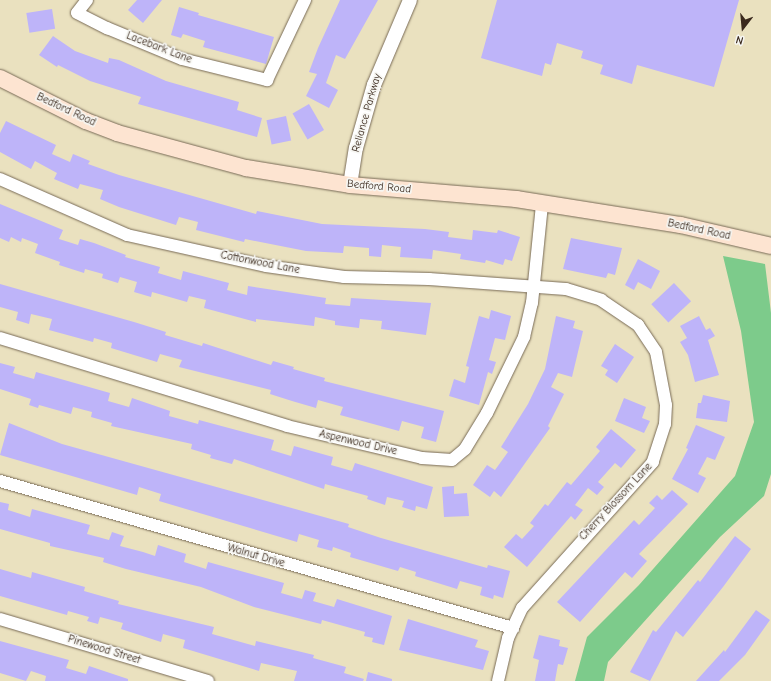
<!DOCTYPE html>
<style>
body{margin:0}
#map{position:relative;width:771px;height:681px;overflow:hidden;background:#eae1bf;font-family:"Comic Neue",sans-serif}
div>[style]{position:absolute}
.green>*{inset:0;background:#7dcb8b}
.building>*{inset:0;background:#beb4f9;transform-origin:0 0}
.roads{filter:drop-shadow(0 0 1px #786a56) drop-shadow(0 0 1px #786a56)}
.minor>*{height:12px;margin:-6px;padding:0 6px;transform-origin:6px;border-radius:6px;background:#fff}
.tertiary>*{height:14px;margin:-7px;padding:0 7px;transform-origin:7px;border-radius:7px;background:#fff}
.secondary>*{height:16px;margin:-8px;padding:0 8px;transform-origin:8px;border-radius:8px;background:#fde4d1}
span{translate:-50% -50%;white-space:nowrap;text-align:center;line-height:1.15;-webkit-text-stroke:3.5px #f6f6f2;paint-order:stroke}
.street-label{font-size:11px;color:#3b2a1e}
.north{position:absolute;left:723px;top:8px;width:40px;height:40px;-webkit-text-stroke:3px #f6f6f2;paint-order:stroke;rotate:196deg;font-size:11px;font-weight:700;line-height:16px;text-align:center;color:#3b2a1e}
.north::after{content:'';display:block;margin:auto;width:14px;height:18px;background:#3b2a1e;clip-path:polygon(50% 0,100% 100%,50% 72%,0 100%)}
</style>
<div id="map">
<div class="green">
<div style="clip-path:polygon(723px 256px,765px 264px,771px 313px,771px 474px,764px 496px,720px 537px,608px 662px,604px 681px,575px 681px,587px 637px,639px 585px,735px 476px,754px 422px,741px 331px)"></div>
</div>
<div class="building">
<div style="clip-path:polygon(137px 0,162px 0,143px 23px,128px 10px)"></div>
<div style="clip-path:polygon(340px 0,378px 0,345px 59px,336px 55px,326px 83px,338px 90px,329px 108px,306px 96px,317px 74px,309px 72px,318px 48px)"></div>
<div style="clip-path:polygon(497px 0,739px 0,714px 87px,637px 65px,632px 84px,600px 74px,603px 65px,581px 58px,583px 51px,557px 43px,551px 65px,545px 63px,542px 76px,481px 58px)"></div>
<div style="clip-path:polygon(179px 7px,199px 13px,198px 15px,274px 37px,266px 64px,203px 47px,205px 41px,183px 34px,181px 38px,171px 35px)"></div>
<div style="left:52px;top:9px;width:20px;height:26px;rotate:81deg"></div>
<div style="clip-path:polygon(53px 36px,75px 51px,108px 63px,109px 58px,119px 60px,166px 81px,239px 102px,237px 110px,262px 118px,257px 137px,138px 104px,141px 97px,90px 81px,58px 65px,57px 67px,39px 55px)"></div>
<div style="left:309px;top:104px;width:30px;height:19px;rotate:60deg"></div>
<div style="left:286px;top:116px;width:25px;height:20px;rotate:78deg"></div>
<div style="clip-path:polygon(6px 121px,56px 145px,52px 154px,70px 162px,73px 154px,90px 161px,88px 164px,119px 175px,256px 214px,257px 211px,322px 224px,425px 229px,449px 232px,448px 237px,472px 240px,473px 230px,497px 233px,498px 230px,520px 237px,512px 261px,505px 259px,503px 265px,486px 260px,485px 263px,460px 259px,461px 254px,433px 250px,432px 259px,400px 257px,401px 247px,382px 245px,381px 257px,369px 256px,369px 248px,344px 246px,343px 253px,306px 251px,245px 239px,244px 242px,196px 230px,198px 222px,179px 217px,176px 225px,119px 207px,100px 199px,103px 190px,80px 184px,78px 189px,54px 179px,57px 173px,35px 161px,31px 169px,0 152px,0 133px)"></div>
<div style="clip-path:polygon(0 204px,63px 230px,59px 239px,78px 245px,80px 239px,94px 243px,126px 255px,125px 257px,160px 267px,158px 273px,181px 280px,183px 271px,229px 283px,227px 290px,247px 295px,248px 286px,326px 298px,325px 304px,350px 306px,351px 298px,431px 303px,426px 335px,381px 329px,382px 321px,360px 319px,359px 328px,335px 325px,335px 321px,315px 317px,314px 326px,256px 319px,256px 322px,204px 308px,206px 300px,189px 296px,187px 302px,152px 292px,151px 297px,134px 292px,137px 282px,120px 277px,118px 283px,102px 278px,103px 274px,85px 269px,84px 273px,59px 265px,60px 262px,35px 253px,38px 244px,22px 238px,21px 242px,11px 237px,9px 242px,0 238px)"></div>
<div style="clip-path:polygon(571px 238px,622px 248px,615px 275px,608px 273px,606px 278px,563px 269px)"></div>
<div style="clip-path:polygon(638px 259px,660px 271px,651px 289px,638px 282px,634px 290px,625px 285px)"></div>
<div style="left:674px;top:283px;width:25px;height:31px;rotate:47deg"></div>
<div style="clip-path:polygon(0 284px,134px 322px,166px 332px,165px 335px,202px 346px,203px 343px,271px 365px,273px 361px,294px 367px,293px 369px,325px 378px,324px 381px,444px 411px,436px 442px,421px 438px,424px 427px,402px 421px,399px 431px,340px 415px,343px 407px,318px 400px,316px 408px,292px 401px,270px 394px,271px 390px,179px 367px,182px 360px,160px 354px,157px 362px,111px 348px,112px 343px,94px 338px,93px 342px,49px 330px,52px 319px,31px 314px,29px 324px,16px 320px,18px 312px,0 307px)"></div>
<div style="clip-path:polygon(491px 310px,511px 316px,505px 340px,495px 338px,489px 360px,496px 362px,492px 374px,488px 372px,479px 405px,449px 396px,454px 379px,465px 383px,469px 367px,466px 366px,479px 316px,489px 319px)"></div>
<div style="clip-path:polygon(556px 316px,575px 321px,573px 328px,583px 331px,572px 377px,558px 373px,551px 387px,564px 394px,548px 426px,550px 428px,501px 497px,494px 491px,490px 497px,473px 485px,487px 465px,495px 470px,508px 452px,501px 447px,528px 404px,545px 369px)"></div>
<div style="clip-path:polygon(699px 316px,706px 330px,710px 328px,715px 336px,708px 340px,719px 375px,695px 382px,688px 355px,680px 342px,687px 338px,680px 326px)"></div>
<div style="clip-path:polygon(615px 344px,634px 357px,617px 383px,605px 375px,608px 370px,601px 366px)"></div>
<div style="clip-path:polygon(0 363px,15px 367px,13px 373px,34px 379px,36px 372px,110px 393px,108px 401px,129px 407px,132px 398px,170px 411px,169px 416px,198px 424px,199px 420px,274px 440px,271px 450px,291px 456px,294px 446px,333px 457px,331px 465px,352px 471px,355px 463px,433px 487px,427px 509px,416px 506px,415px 511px,402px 507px,404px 501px,387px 497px,385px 505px,367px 499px,368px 496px,325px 484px,324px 489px,234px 459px,232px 464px,210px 458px,211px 455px,191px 449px,192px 444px,111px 426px,112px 423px,91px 417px,92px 412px,73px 407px,71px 414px,39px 405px,38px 408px,29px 405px,31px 399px,0 389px)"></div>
<div style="clip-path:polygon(703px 395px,730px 401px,727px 422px,696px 418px,698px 403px,701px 403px)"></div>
<div style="clip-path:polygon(624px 398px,646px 407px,642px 418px,650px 421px,644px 433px,615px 421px)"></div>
<div style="clip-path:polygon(9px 423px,62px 444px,349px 524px,348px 527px,381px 538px,487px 568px,488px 565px,510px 571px,503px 598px,494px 595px,493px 599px,480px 595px,482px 587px,460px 581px,457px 589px,415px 576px,416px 572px,400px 567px,398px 571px,350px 557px,351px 553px,333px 547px,332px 551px,317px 547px,319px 540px,299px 534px,297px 542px,159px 501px,161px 494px,139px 487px,137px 495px,0 455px)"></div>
<div style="clip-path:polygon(696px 425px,725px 437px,715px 460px,707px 457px,698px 474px,706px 478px,698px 493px,672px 479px,688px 449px,686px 448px)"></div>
<div style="clip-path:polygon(611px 429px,636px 450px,621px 468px,615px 463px,598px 482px,604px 487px,597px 495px,588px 488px,575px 505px,583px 510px,575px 520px,571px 516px,527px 567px,504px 547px,516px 534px,522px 539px,534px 526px,530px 523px,545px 504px,548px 506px,567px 482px,571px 485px,600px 451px,596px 447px)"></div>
<div style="clip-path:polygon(454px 486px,454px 494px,467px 493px,469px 516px,444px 517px,442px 487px)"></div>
<div style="clip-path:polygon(672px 490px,688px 504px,639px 554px,647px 561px,632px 578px,625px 572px,580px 622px,557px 602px,634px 520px,639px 525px,655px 508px,649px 503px,657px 495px,662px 500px)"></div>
<div style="clip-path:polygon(0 502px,9px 504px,8px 510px,30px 517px,32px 509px,90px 525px,87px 534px,109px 540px,112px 532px,124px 536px,120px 546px,143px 552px,155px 556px,158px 545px,186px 554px,184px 562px,206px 569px,208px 562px,284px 583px,281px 593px,302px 599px,305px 590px,316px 593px,313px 601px,334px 607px,337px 599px,392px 616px,384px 645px,372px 642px,373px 638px,364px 636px,365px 632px,322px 620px,321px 624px,254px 607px,201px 587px,126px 569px,103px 562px,104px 558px,50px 546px,50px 543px,0 529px)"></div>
<div style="clip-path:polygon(735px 536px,751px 549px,723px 587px,683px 637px,676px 631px,650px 681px,630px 672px,653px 630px,656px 632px,698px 580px,700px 582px)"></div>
<div style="clip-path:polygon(0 569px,31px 578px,32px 572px,85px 587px,84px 591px,119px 601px,118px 604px,214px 627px,212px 634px,255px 646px,256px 641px,314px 655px,313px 658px,346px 667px,344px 673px,364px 679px,363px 681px,294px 681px,297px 671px,261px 663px,259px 671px,183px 648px,185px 640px,163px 634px,161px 642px,121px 629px,123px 623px,100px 617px,98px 624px,87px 621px,89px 617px,68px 611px,67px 615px,0 596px)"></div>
<div style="clip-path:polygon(756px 610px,770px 620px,745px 655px,719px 681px,696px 681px,724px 650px,725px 652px)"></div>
<div style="clip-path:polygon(408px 619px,478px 640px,475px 647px,489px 651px,483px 670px,399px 650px)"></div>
<div style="clip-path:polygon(539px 635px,560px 640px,559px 646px,568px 648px,563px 665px,558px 664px,555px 681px,535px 681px,539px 660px,533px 658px)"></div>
<div style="clip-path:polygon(0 641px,69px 660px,66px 668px,86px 674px,89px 666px,128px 679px,128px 681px,45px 681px,46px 676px,31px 671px,26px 681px,0 673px)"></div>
<div style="clip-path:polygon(368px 672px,392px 679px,392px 681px,366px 681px)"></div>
</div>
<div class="roads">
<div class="minor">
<div style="left:87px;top:0;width:16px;rotate:128deg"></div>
<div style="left:77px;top:13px;width:34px;rotate:27deg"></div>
<div style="left:107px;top:28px;width:81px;rotate:22.5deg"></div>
<div style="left:182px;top:59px;width:88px;rotate:13.9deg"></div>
<div style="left:267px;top:80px;width:89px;rotate:-64.6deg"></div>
<div style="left:0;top:179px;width:139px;rotate:23.8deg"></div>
<div style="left:127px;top:235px;width:142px;rotate:12.6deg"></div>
<div style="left:266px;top:266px;width:79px;rotate:8deg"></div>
<div style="left:344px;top:277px;width:85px;rotate:1.3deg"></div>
<div style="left:429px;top:279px;width:137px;rotate:4.2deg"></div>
<div style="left:566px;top:289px;width:37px;rotate:17deg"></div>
<div style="left:601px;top:300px;width:45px;rotate:34deg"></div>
<div style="left:638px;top:325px;width:32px;rotate:56deg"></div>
<div style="left:656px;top:352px;width:54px;rotate:79.3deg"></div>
<div style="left:666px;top:405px;width:19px;rotate:93deg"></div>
<div style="left:665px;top:424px;width:40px;rotate:108deg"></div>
<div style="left:653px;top:462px;width:196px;rotate:131.9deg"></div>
<div style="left:522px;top:608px;width:33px;rotate:115deg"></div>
<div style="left:508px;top:638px;width:44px;rotate:103.1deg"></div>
<div style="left:0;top:338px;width:300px;rotate:17deg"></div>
<div style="left:287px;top:426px;width:139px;rotate:13.3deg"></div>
<div style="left:422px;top:458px;width:30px;rotate:4deg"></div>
<div style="left:452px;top:460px;width:17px;rotate:-40deg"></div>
<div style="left:465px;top:449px;width:42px;rotate:-58.6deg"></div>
<div style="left:487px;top:413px;width:85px;rotate:-64deg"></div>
<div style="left:524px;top:337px;width:35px;rotate:-77deg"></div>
<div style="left:532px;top:303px;width:100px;rotate:-84.2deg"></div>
<div style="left:0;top:481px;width:534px;rotate:15.99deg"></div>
<div style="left:0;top:619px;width:217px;rotate:16.6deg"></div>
</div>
<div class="tertiary">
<div style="left:350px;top:185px;width:37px;rotate:-81deg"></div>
<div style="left:356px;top:148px;width:66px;rotate:-74.1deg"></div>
<div style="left:374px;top:85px;width:92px;rotate:-67deg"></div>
</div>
<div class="secondary">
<div style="left:0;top:78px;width:96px;rotate:26.6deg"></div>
<div style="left:86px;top:121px;width:33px;rotate:21deg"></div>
<div style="left:117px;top:133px;width:134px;rotate:15.2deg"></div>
<div style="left:246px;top:168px;width:105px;rotate:9.3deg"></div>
<div style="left:350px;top:185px;width:167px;rotate:4.8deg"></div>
<div style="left:516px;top:199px;width:167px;rotate:9deg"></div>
<div style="left:681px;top:225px;width:92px;rotate:13.1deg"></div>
</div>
</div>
<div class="street-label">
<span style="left:159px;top:48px;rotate:21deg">Lacebark Lane</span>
<span style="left:66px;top:110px;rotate:25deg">Bedford Road</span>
<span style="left:367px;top:113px;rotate:-74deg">Reliance Parkway</span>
<span style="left:379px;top:187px;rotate:5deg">Bedford Road</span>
<span style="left:699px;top:230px;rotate:12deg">Bedford Road</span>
<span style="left:260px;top:263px;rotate:11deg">Cottonwood Lane</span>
<span style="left:358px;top:443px;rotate:13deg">Aspenwood Drive</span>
<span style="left:616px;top:502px;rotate:-47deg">Cherry Blossom Lane</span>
<span style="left:256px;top:556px;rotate:16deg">Walnut Drive</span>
<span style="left:104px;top:650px;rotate:17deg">Pinewood Street</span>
</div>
<div class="north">N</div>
</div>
